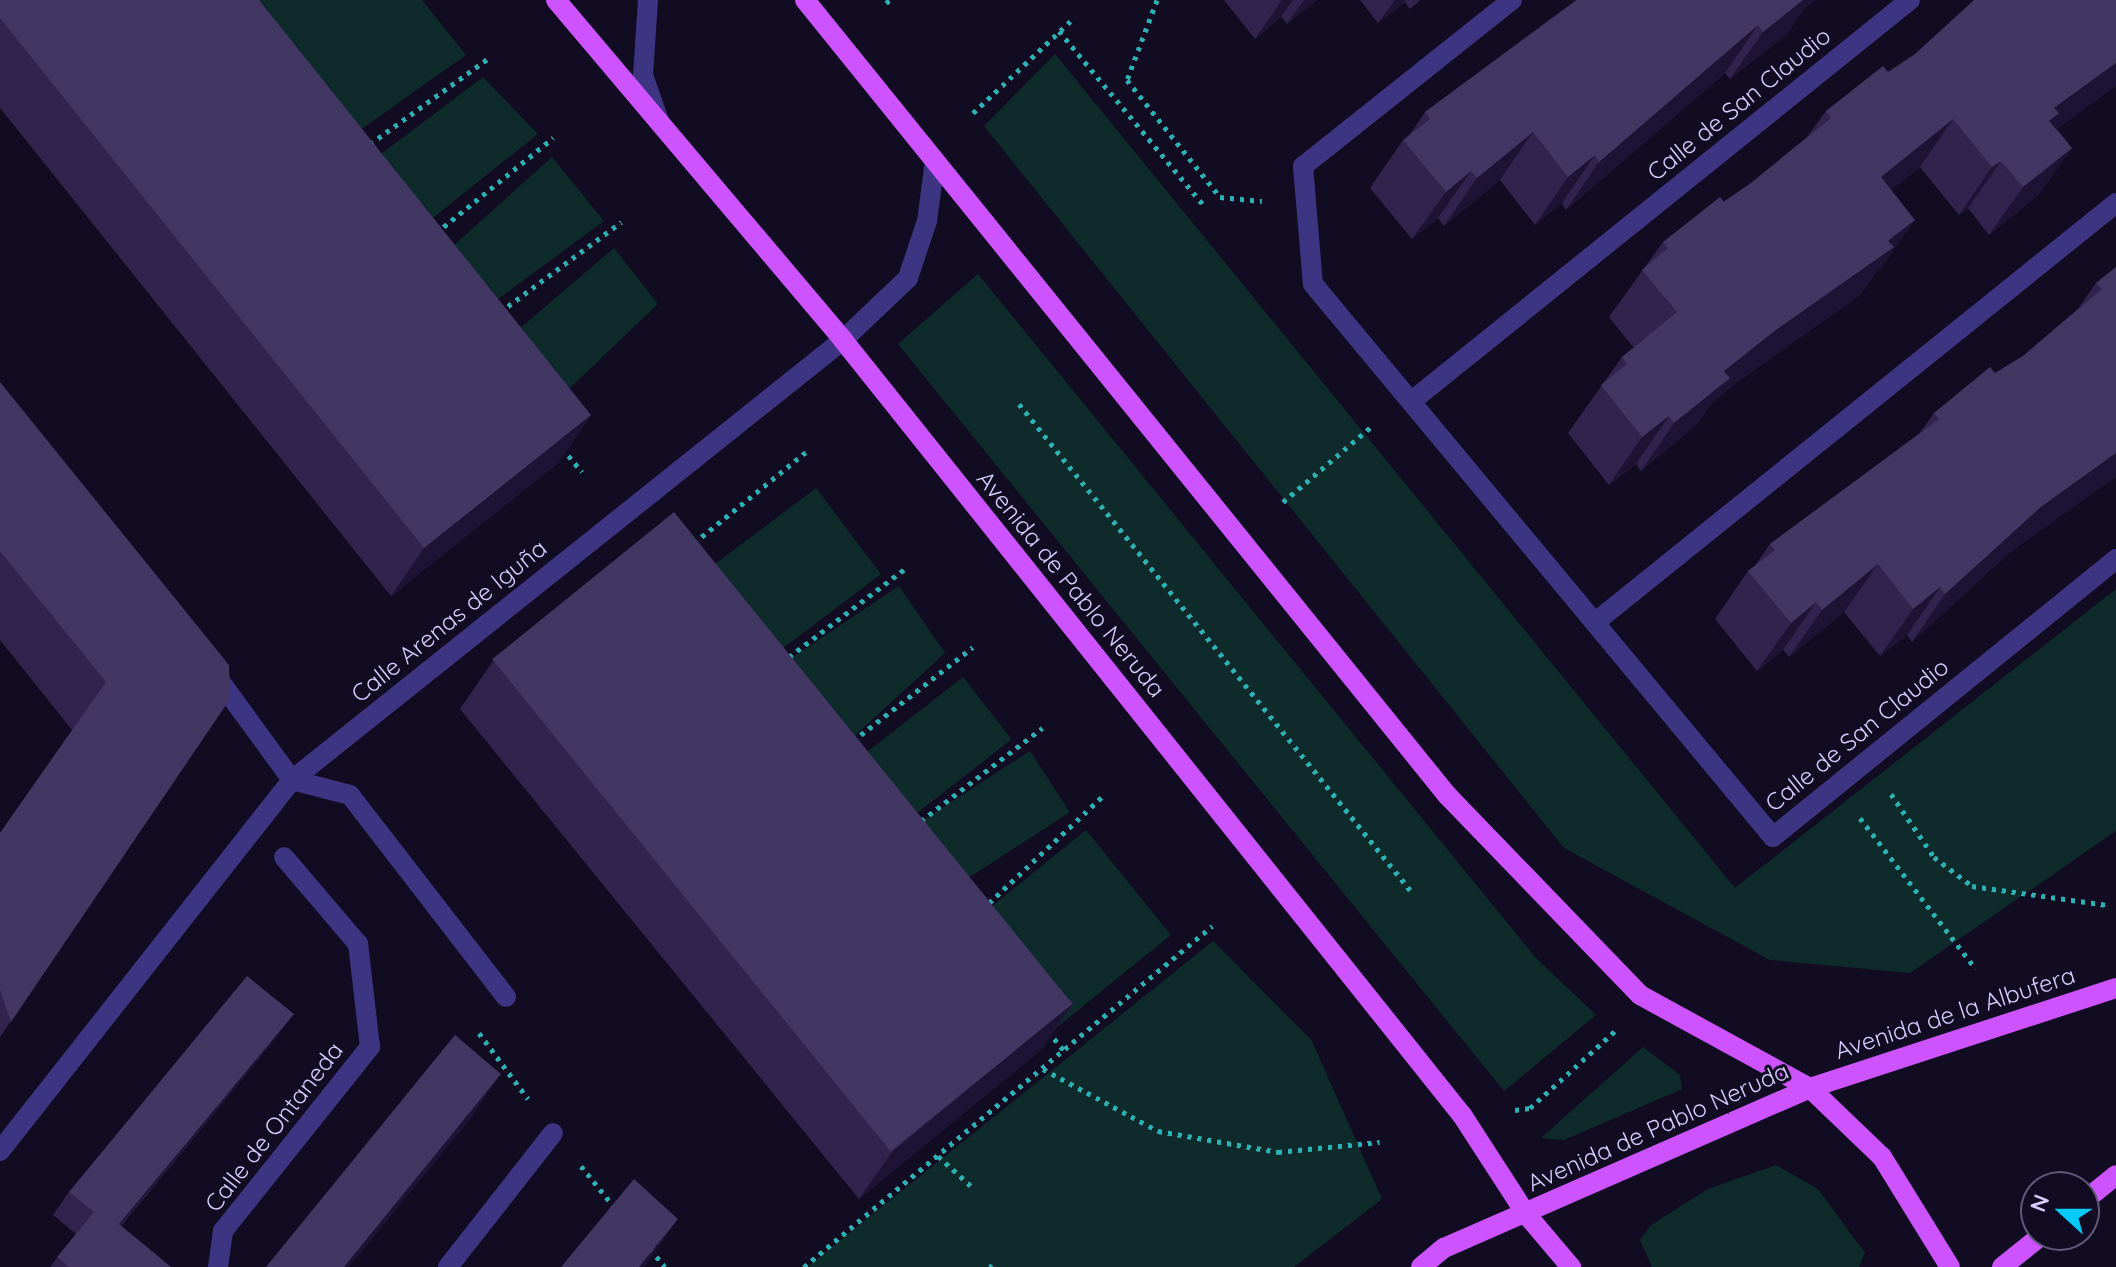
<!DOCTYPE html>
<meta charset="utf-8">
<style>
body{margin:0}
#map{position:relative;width:2116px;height:1267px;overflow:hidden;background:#110c21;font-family:Quicksand,sans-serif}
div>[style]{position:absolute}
.green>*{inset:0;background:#0f2a2b;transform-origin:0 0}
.path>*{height:5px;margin-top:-2.5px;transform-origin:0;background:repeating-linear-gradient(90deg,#29b3b6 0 4px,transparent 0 10px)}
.lane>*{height:20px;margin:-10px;padding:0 10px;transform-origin:10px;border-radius:10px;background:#3e3582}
.street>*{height:20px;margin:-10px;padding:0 10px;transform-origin:10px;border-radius:10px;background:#3e3582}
.primary>*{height:20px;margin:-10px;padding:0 10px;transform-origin:10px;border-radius:10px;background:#cd53ff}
.wall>*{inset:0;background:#30244f}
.shaded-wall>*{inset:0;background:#1c1335}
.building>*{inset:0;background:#423662;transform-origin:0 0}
span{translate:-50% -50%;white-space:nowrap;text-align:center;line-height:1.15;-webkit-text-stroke:6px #110c21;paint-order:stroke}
.street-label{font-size:24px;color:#d6ccff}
.north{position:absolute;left:2020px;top:1171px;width:80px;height:80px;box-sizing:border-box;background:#110c21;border:2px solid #60597a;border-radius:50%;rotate:291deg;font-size:22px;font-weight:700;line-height:32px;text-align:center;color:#d6ccff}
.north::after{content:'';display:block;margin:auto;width:28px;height:36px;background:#00caf7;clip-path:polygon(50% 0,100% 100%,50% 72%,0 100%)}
</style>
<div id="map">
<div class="green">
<div style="clip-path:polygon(226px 0,422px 0,466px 55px,339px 145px)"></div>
<div style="clip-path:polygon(1055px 54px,1735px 888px,2116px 589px,2116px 831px,1910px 973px,1770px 960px,1564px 848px,984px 126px)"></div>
<div style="clip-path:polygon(483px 77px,538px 134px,414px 233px,356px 173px)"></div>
<div style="clip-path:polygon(552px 157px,604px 221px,471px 319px,432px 265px)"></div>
<div style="clip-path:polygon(614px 248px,658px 304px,554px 403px,497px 348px)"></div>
<div style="clip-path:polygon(978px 274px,1536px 958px,1596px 1015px,1504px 1091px,898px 344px)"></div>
<div style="left:816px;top:488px;width:108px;height:155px;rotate:53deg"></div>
<div style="clip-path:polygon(899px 586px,945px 653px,824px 764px,766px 675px)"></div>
<div style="left:963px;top:677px;width:79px;height:150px;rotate:52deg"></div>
<div style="left:1030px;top:751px;width:73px;height:154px;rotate:57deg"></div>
<div style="left:1086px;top:830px;width:135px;height:147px;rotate:51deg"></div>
<div style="clip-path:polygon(1213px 941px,1312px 1041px,1382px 1199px,1294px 1267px,807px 1267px)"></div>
<div style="clip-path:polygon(1643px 1047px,1680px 1075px,1682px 1089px,1564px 1140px,1541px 1138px)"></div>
<div style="clip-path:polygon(1776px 1165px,1818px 1189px,1865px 1253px,1859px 1267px,1652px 1267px,1640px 1240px,1651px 1225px,1708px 1189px)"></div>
</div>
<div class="path">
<div style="left:1157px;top:0;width:85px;rotate:110.6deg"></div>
<div style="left:1127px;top:80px;width:149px;rotate:51.5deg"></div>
<div style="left:1220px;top:197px;width:42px;rotate:5.4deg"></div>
<div style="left:886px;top:3px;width:5px;rotate:-37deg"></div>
<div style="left:1059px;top:31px;width:230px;rotate:50.3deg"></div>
<div style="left:973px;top:113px;width:140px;rotate:-43.3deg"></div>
<div style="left:370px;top:144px;width:148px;rotate:-35.9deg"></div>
<div style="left:436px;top:233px;width:151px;rotate:-39.1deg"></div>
<div style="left:500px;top:312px;width:151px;rotate:-36.6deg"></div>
<div style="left:1019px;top:404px;width:624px;rotate:51.18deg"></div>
<div style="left:562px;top:448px;width:31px;rotate:50deg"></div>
<div style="left:1283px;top:502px;width:118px;rotate:-40.5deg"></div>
<div style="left:694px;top:543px;width:144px;rotate:-39.1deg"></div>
<div style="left:789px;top:657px;width:147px;rotate:-37.3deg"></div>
<div style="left:853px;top:741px;width:152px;rotate:-38.1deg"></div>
<div style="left:1891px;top:794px;width:76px;rotate:55.7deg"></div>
<div style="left:1934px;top:857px;width:48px;rotate:37.3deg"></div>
<div style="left:1972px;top:886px;width:137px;rotate:8deg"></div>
<div style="left:1860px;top:818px;width:190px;rotate:52.5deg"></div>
<div style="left:921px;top:821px;width:153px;rotate:-37.5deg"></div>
<div style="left:989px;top:903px;width:155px;rotate:-43.2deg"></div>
<div style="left:1048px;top:1031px;width:27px;rotate:51deg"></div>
<div style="left:479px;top:1033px;width:82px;rotate:53.4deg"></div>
<div style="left:1043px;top:1069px;width:131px;rotate:28.3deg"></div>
<div style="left:1158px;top:1131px;width:122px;rotate:9.9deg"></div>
<div style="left:1278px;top:1152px;width:102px;rotate:-5.6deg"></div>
<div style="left:1515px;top:1110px;width:15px;rotate:-8deg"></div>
<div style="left:1530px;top:1108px;width:116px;rotate:-42.2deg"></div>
<div style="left:938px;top:1156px;width:47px;rotate:42.4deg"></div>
<div style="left:581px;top:1166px;width:54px;rotate:51deg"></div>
<div style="left:650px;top:1249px;width:23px;rotate:50deg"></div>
<div style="left:804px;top:1267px;width:532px;rotate:-39.89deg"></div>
<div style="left:990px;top:1267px;width:3px;rotate:-45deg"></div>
</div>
<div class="lane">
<div style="left:214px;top:673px;width:132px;rotate:53.9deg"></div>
<div style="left:292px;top:780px;width:60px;rotate:14.5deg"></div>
<div style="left:350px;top:795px;width:255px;rotate:52.3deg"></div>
</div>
<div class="street">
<div style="left:648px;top:0;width:75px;rotate:93.8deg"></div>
<div style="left:643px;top:75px;width:49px;rotate:70.8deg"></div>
<div style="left:1512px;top:0;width:267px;rotate:141.5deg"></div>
<div style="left:1303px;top:166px;width:118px;rotate:85.2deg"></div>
<div style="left:1313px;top:284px;width:719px;rotate:50.25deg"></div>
<div style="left:1773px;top:837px;width:442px;rotate:-39deg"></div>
<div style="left:1413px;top:400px;width:638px;rotate:-38.83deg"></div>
<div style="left:1598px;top:620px;width:665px;rotate:-38.83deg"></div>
<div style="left:0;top:1151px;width:472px;rotate:-51.8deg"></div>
<div style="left:292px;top:780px;width:705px;rotate:-38.61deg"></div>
<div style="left:843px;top:340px;width:90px;rotate:-43.6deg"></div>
<div style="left:908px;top:278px;width:60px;rotate:-71.6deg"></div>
<div style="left:927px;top:221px;width:61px;rotate:-82.4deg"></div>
<div style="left:218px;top:1267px;width:36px;rotate:-82deg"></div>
<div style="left:223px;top:1231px;width:236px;rotate:-51.4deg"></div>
<div style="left:370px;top:1047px;width:104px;rotate:-96.6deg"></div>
<div style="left:358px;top:944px;width:114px;rotate:-130.4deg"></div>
<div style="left:448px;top:1267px;width:170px;rotate:-51.9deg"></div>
</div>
<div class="primary">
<div style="left:556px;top:0;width:445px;rotate:49.8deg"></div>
<div style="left:843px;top:340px;width:992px;rotate:51.39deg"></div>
<div style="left:1462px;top:1115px;width:118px;rotate:57.1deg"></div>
<div style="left:1526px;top:1214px;width:70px;rotate:49.7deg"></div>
<div style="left:805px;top:0;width:1022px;rotate:51.08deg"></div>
<div style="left:1447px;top:795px;width:278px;rotate:46deg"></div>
<div style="left:1640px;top:995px;width:194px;rotate:28.7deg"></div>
<div style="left:1810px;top:1088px;width:100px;rotate:43.8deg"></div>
<div style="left:1882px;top:1157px;width:129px;rotate:58.3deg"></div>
<div style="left:2084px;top:1201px;width:41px;rotate:-39.1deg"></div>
<div style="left:1421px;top:1267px;width:30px;rotate:-40deg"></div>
<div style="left:1444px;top:1248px;width:399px;rotate:-23.6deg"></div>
<div style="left:1810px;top:1088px;width:322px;rotate:-18.1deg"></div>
<div style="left:2002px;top:1267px;width:51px;rotate:-38.7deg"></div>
</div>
<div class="wall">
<div style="clip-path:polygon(0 0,591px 415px,558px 463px,391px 596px,0 108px)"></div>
<div style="clip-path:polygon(1224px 0,1317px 0,1287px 24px,1281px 17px,1255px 39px)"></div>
<div style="clip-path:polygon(1360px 0,1420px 0,1410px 9px,1405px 2px,1378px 23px)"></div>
<div style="clip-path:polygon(1576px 0,1815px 0,1805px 8px,1786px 35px,1730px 79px,1725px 73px,1566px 210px,1562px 203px,1535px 225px,1500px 180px,1444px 226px,1438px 218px,1412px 239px,1370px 188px,1403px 140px,1408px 137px,1425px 112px)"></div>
<div style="clip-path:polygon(1888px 72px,2057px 129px,2072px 148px,2038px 195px,1989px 235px,1968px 208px,1959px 215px,1920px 167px,1891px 190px,1882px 267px,1877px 271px,1860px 295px,1740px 380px,1713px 402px,1696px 425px,1641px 471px,1636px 464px,1609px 485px,1568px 433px,1622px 357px,1634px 348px,1609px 317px,1663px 242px,1751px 183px,1807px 137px,1826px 111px)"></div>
<div style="clip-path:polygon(2116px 267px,2008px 554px,1912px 642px,1907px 635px,1880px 656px,1844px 612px,1789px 657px,1783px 650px,1757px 671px,1715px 619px,1748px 571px,1754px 567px,1770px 544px,1919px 434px,1934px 413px,2023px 356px,2078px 309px,2096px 283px)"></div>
<div style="clip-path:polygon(0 382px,230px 699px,0 1037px,0 833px,72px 730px,0 640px)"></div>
<div style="clip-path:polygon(493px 661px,1074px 1002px,1041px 1050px,859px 1199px,460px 709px)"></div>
<div style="clip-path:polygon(277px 1037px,121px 1226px,171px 1267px,50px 1267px,76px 1234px,53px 1215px,69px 1192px)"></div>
</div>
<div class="shaded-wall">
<div style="clip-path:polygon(1282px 0,1293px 0,1281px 17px,1255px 39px)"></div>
<div style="clip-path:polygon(1304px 0,1317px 0,1287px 24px)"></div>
<div style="clip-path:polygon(1395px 0,1407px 0,1378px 23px)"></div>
<div style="clip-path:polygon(1800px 0,1815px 0,1805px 8px,1786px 35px,1730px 79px,1763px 32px)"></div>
<div style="clip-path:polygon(1758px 25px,1725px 73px,1566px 210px,1599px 162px)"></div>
<div style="clip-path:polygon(2116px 63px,2116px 86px,2038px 143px,2054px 108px)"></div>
<div style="clip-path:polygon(1953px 119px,1920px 167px,1848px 225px,1881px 177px)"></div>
<div style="clip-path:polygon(1533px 132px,1500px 180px,1444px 226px,1477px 178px)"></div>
<div style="clip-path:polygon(2072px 148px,2038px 195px,1989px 235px,2023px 187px)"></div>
<div style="clip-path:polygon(1595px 155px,1562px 203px,1535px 225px,1568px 177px)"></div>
<div style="clip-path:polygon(2001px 161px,1968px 208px,1959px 215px,1992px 167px)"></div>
<div style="clip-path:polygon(1471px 171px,1438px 218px,1412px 239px,1446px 192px)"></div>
<div style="clip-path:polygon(1915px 220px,1882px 267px,1877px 271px,1860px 295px,1740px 380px,1713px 402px,1696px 425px,1641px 471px,1674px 423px,1724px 371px)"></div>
<div style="clip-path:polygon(591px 415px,558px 463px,391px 596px,424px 548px)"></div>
<div style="clip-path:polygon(1669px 416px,1636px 464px,1609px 485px,1642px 437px)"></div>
<div style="clip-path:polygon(2116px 453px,2116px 477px,2008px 554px,1912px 642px,1945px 594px,2041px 507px)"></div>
<div style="clip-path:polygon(1878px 564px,1844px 612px,1789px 657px,1822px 610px)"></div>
<div style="clip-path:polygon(1940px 587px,1907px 635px,1880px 656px,1913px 609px)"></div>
<div style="clip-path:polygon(1816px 602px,1783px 650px,1757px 671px,1791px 623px)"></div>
<div style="clip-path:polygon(1074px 1002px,1041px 1050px,859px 1199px,892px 1152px)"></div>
<div style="clip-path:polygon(294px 1014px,277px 1037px,102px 1247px,119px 1224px)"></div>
<div style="clip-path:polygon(501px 1074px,468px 1122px,349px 1267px,344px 1267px)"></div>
<div style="clip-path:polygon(678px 1219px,645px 1267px,639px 1267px)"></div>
</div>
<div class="building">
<div style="clip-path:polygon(0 0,259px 0,591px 415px,424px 548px,0 18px)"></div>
<div style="clip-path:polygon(1577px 0,1803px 0,1763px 32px,1758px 25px,1599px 162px,1595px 155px,1568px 177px,1533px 132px,1477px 178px,1471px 171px,1446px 192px,1403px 140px,1430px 119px,1425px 112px)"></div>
<div style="clip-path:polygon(1974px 0,2116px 0,2116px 63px,2054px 108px,2059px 113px,2049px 121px,2072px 148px,2023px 187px,2001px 161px,1992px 167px,1953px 119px,1881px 177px,1915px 220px,1888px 241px,1894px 247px,1773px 332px,1724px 371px,1730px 378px,1674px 423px,1669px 416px,1642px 437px,1601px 385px,1627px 364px,1622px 357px,1677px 312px,1642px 270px,1668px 248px,1663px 242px,1720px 197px,1724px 202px,1751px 183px,1831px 118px,1826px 111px,1883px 66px,1888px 72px,1915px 54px)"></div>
<div style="clip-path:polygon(2116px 267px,2116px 453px,2041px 507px,1945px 594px,1940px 587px,1913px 609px,1878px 564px,1822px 610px,1816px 602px,1791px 623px,1748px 571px,1775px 550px,1770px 544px,1939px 419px,1934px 413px,1990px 367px,1995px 373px,2023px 356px,2102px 289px,2096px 283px)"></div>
<div style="clip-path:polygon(0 382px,229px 665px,230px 699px,11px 1022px,0 990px,0 833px,106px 682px,0 551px)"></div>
<div style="left:674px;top:512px;width:633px;height:234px;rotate:51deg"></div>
<div style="clip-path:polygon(247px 976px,294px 1014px,119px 1224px,171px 1267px,69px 1267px,57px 1257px,94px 1212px,69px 1192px)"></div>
<div style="clip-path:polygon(455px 1035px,501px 1074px,344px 1267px,266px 1267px)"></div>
<div style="clip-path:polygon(634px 1179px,678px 1219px,639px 1267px,561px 1267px)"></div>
</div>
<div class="street-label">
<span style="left:1739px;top:104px;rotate:-39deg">Calle de San Claudio</span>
<span style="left:1071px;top:584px;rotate:51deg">Avenida de Pablo Neruda</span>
<span style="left:449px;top:621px;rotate:-39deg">Calle Arenas de Iguña</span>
<span style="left:1857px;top:735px;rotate:-39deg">Calle de San Claudio</span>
<span style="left:1955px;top:1013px;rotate:-18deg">Avenida de la Albufera</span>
<span style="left:274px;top:1127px;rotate:-52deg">Calle de Ontaneda</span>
<span style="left:1658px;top:1127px;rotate:-24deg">Avenida de Pablo Neruda</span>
</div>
<div class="north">N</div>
</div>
